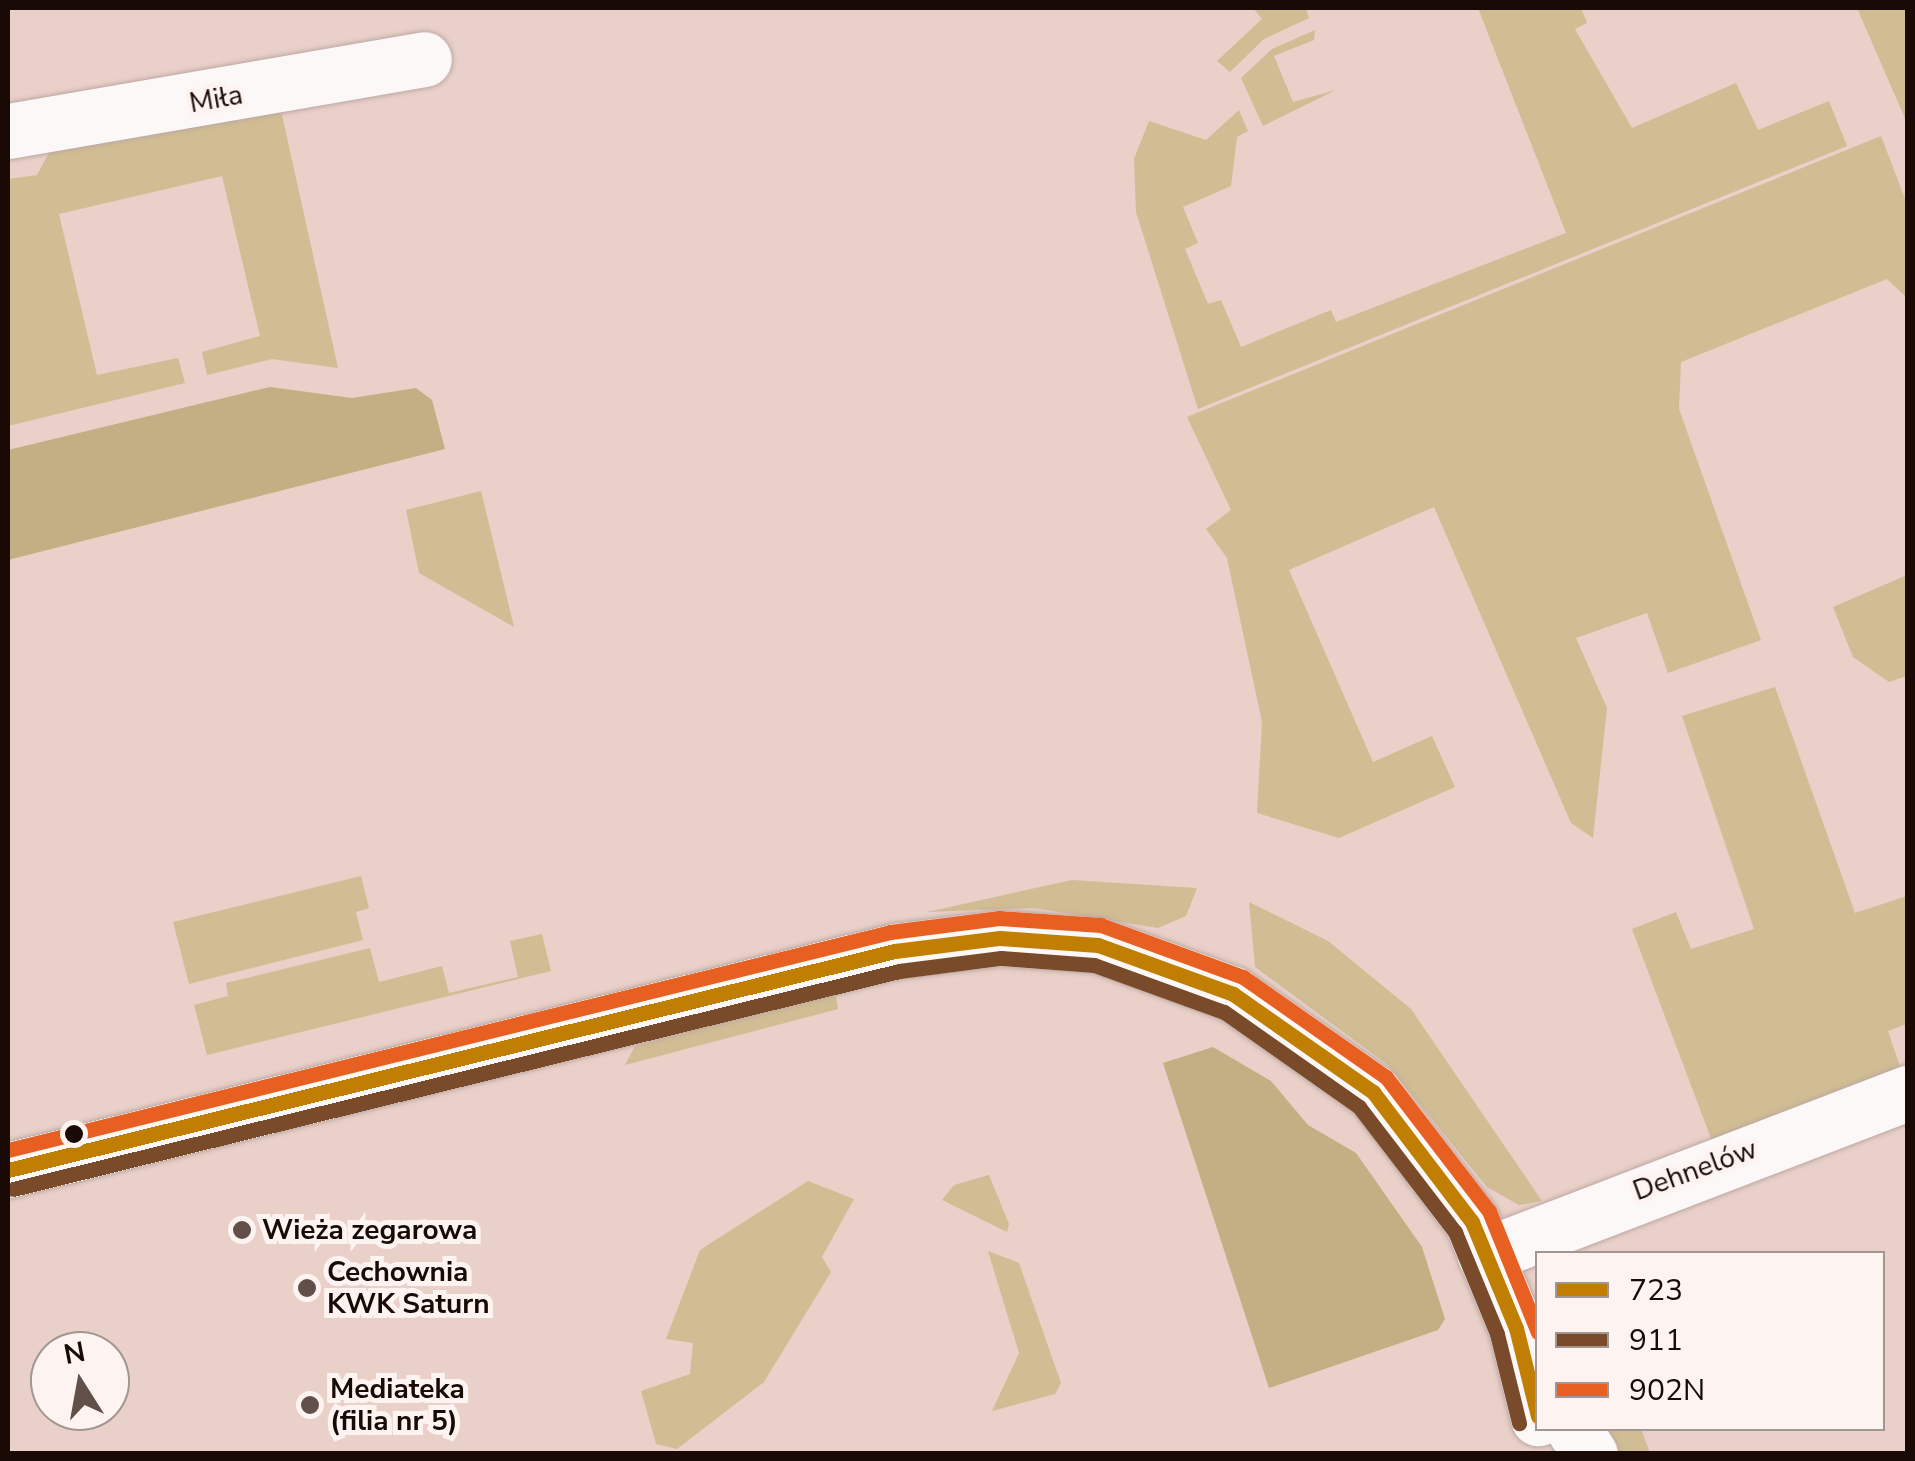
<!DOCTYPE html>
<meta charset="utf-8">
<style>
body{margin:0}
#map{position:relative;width:1915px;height:1461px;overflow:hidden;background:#e9d0c8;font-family:"Nunito Sans",sans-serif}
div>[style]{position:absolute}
.green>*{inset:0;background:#d0bd93}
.forest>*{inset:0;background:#c2af83}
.roads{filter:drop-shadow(0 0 2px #bca8a3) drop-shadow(0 0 2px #bca8a3)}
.minor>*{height:55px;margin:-27.5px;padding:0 27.5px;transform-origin:27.5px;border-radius:27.5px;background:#fcf8f7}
.bus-1>*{height:15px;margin:-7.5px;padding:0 7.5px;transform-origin:7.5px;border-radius:7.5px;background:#c07f02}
.bus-2>*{height:15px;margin:-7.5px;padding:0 7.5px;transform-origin:7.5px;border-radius:7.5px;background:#7a4b2a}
.bus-3>*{height:15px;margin:-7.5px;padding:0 7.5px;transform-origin:7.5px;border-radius:7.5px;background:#e76021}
.dots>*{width:28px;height:28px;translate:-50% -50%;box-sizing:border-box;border:5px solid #fdf4f1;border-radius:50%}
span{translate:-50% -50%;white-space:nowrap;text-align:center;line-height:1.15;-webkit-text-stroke:10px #fdf4f1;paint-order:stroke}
.street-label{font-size:28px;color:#190a06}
.poi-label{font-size:28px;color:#190a06;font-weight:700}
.left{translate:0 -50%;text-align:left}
.frame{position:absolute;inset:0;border:10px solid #190a06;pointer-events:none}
.legend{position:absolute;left:1535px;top:1251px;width:350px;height:180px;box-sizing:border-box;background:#fdf4f1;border:2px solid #a29693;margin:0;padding:12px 18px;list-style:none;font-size:30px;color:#190a06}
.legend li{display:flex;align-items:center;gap:20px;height:50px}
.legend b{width:50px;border:2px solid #a29693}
.north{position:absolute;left:30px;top:1331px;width:100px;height:100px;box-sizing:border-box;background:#fdf4f1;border:2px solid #a29693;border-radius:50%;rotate:349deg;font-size:28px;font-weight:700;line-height:40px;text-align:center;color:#190a06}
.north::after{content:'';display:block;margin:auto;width:35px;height:45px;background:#624f4a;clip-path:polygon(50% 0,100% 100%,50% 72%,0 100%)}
</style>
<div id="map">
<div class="green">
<div style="clip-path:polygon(1253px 8px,1306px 8px,1309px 18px,1264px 39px,1230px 72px,1217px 61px,1262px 19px)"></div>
<div style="clip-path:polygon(1478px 8px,1581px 8px,1587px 23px,1575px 29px,1632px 128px,1736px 83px,1758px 130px,1829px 101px,1847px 146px,1198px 409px,1136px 212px,1134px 159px,1149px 121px,1206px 140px,1239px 110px,1248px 131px,1237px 137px,1231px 186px,1183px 207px,1198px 243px,1185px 249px,1208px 304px,1221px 300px,1241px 347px,1331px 310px,1336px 322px,1566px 233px)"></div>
<div style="clip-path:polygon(1857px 8px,1907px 8px,1907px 125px,1907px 123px)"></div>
<div style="clip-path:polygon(1315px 30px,1314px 40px,1274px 56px,1293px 102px,1336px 90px,1263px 126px,1241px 78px,1272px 49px)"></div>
<div style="clip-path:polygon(280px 106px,338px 368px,272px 359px,207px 375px,202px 352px,260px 336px,222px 176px,59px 214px,97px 375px,178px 358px,185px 383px,8px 426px,8px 179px,37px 175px,51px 149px)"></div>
<div style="clip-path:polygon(1881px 136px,1907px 204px,1907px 298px,1887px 279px,1681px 362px,1679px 409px,1761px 640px,1668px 673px,1647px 613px,1576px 638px,1607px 708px,1593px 838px,1571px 823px,1434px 507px,1289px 570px,1373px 762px,1432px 736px,1455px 787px,1339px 838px,1257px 813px,1262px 722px,1227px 558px,1206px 529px,1231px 510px,1187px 417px)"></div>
<div style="clip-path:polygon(481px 491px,514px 627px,419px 573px,406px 510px)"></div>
<div style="clip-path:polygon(1907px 575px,1907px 676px,1889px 682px,1853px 657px,1833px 607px)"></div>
<div style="clip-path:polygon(1775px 687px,1855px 913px,1907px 896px,1907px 1024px,1888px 1031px,1901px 1070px,1712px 1141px,1632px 929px,1676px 912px,1691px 949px,1754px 929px,1682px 716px)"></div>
<div style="clip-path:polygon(361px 876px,369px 908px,356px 912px,363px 940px,189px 984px,173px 922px)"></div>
<div style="clip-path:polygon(1072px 880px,1197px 888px,1186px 916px,1158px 928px,1034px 908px,927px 912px)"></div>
<div style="clip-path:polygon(1249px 902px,1328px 941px,1411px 1009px,1542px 1201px,1519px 1205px,1487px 1187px,1388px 1065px,1255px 967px)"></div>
<div style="clip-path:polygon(542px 934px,551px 971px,207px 1055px,194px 1005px,228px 996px,226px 983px,370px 948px,379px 982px,442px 966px,449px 993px,518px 977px,510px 941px)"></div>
<div style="clip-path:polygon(835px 992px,838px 1009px,625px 1065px,635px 1046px)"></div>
<div style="clip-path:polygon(989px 1175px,1009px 1224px,1007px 1232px,942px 1200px,954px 1185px)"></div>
<div style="clip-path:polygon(808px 1181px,854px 1199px,822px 1257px,831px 1272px,764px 1382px,677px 1449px,656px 1444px,641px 1391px,690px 1374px,693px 1343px,666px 1339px,700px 1250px)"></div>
<div style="clip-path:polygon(988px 1251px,1019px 1263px,1061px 1383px,1055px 1394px,992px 1411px,1019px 1353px)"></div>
<div style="clip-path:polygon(1606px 1429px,1641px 1429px,1650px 1453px,1619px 1453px)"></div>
</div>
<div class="forest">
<div style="clip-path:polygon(270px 387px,352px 398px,416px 388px,432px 400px,445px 449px,8px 560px,8px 450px)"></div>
<div style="clip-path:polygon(1213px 1047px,1271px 1081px,1308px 1125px,1356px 1153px,1422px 1247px,1445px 1319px,1438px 1330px,1269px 1388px,1163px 1063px)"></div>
</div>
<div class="roads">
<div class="minor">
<div style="left:8px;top:131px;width:422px;rotate:-9.8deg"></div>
<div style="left:8px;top:1170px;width:914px;rotate:-13.87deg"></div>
<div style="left:895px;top:951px;width:106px;rotate:-7.1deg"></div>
<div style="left:1000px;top:938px;width:98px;rotate:4.1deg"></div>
<div style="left:1098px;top:945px;width:144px;rotate:19.9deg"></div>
<div style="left:1233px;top:994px;width:171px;rotate:35deg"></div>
<div style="left:1373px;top:1092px;width:163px;rotate:52.7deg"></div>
<div style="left:1472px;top:1222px;width:115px;rotate:67.5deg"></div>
<div style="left:1516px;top:1328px;width:93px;rotate:76.3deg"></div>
<div style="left:1485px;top:1255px;width:453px;rotate:-21deg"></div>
<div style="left:1573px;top:1428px;width:31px;rotate:57deg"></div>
</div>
</div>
<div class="bus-1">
<div style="left:8px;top:1170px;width:914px;rotate:-13.87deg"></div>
<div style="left:895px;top:951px;width:106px;rotate:-7.1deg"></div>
<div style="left:1000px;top:938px;width:98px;rotate:4.1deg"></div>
<div style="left:1098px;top:945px;width:144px;rotate:19.9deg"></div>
<div style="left:1233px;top:994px;width:171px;rotate:35deg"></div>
<div style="left:1373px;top:1092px;width:163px;rotate:52.7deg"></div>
<div style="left:1472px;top:1222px;width:115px;rotate:67.5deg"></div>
<div style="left:1516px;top:1328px;width:91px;rotate:76deg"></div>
</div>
<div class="bus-2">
<div style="left:13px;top:1189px;width:912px;rotate:-13.82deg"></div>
<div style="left:899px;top:971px;width:103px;rotate:-7.3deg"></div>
<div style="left:1001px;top:958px;width:93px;rotate:4.3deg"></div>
<div style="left:1094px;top:965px;width:138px;rotate:19.9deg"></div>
<div style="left:1224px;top:1012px;width:165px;rotate:35.1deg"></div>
<div style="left:1359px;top:1107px;width:158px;rotate:52.5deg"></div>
<div style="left:1455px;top:1232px;width:110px;rotate:67.6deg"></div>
<div style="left:1497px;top:1334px;width:92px;rotate:76.1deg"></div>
</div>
<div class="bus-3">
<div style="left:8px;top:1150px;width:909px;rotate:-13.88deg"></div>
<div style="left:890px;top:932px;width:110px;rotate:-7.3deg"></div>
<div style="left:999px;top:918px;width:102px;rotate:3.9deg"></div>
<div style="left:1101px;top:925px;width:151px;rotate:20.1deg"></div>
<div style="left:1243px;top:977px;width:174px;rotate:35deg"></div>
<div style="left:1386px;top:1077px;width:169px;rotate:52.5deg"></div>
<div style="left:1489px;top:1211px;width:131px;rotate:68deg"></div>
</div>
<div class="dots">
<div style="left:74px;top:1134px;background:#190a06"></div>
<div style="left:242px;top:1230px;background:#624f4a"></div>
<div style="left:307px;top:1288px;background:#624f4a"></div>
<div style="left:310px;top:1405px;background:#624f4a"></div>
</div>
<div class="street-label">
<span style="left:216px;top:99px;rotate:-10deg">Miła</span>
<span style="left:1695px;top:1170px;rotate:-20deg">Dehnelów</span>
</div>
<div class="poi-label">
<span class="left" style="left:262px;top:1230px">Wieża zegarowa</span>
<span class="left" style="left:327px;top:1288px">Cechownia<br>KWK Saturn</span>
<span class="left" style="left:330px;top:1405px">Mediateka<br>(filia nr 5)</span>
</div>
<div class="frame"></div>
<ul class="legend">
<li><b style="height:12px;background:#c07f02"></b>723</li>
<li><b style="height:12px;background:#7a4b2a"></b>911</li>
<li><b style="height:12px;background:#e76021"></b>902N</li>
</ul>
<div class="north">N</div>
</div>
